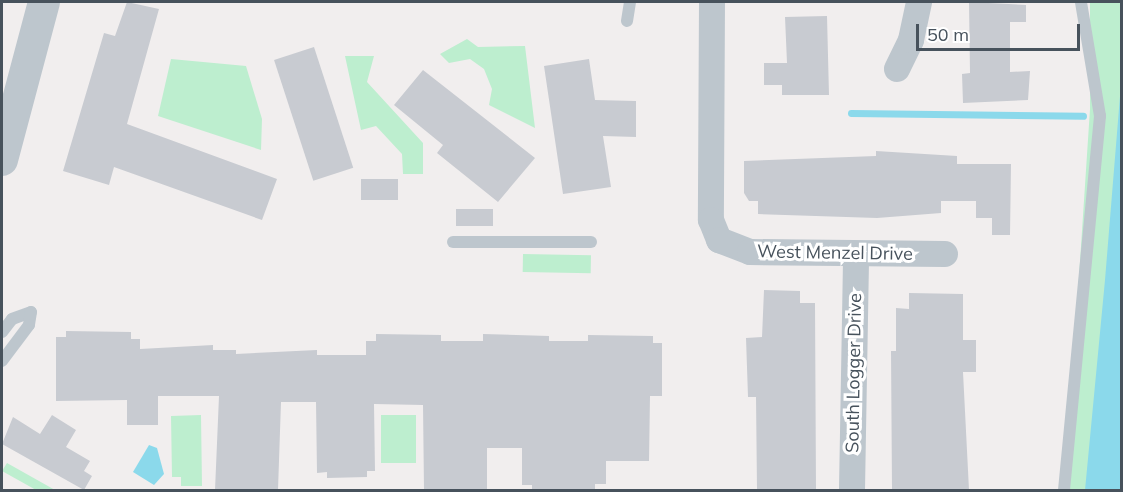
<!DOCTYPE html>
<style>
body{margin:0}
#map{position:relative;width:1123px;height:492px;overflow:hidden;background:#f1eeee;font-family:Mulish,sans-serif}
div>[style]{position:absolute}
.green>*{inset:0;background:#bdeecf;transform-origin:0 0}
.water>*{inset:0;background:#8bd9eb}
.stream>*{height:7px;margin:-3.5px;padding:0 3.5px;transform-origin:3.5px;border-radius:3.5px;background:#8bd9eb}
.building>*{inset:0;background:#c8cbd1;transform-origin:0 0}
.service>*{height:12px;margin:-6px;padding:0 6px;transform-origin:6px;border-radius:6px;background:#bdc6cd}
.minor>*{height:26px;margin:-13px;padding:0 13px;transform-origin:13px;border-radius:13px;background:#bdc6cd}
.tertiary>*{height:32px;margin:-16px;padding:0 16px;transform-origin:16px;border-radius:16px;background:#bdc6cd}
span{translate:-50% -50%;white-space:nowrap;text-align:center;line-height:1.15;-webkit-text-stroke:6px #fff;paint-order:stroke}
.street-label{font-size:18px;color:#47525c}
.frame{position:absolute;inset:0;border:3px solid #47525c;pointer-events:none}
.scale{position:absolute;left:916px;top:24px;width:164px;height:27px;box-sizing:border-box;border:3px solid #47525c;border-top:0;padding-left:8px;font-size:18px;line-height:21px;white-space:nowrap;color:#47525c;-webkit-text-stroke:4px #fff;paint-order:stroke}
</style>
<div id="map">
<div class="green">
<div style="clip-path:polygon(1090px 2px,1121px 2px,1121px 490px,1065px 490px,1090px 109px)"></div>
<div style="clip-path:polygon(467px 39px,478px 47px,525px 46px,535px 128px,489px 105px,492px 89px,484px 69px,470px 59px,449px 63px,440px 54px)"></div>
<div style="clip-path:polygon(345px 56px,374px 56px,367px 82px,423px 143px,423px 174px,403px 174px,402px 154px,376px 126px,361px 130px)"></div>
<div style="clip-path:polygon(171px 59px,246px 66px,262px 119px,261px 150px,158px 116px)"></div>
<div style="left:523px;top:254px;width:68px;height:18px;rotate:1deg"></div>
<div style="clip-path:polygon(201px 415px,202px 486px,181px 486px,181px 477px,172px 477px,171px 416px)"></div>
<div style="left:381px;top:415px;width:35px;height:48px"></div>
<div style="clip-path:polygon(7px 463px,55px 490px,36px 490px,2px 471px)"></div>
</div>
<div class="water">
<div style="clip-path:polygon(1121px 84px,1121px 490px,1085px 490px,1105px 280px)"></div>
<div style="clip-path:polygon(149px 445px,157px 448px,164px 474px,154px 485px,133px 472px)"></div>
</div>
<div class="stream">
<div style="left:851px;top:113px;width:232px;rotate:0.7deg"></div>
</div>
<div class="building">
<div style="clip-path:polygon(127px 2px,159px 9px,127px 124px,277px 179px,262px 220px,114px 167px,109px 185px,63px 171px,104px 33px,115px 36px)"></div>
<div style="clip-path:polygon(969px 2px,1026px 5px,1026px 22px,1010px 22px,1010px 72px,1030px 71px,1028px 100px,963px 103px,962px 74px,970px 73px)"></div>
<div style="clip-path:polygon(827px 16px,829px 95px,782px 95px,782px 85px,764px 85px,764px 63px,787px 63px,785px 17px)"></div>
<div style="left:314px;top:47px;width:127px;height:42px;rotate:72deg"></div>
<div style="clip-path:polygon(589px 59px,595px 100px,636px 101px,636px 137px,603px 136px,611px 187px,563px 194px,544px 66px)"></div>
<div style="clip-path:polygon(423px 70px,535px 158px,498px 202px,437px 153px,443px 145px,394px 105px)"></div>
<div style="clip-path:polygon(876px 151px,957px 156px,957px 164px,1011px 164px,1010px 235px,992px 235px,992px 218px,976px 218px,976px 201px,941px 201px,941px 213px,877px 218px,758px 214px,758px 201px,749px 201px,744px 193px,744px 161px,876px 156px)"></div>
<div style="left:361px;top:179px;width:37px;height:21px"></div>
<div style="left:456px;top:209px;width:37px;height:17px"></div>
<div style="clip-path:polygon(764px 290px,800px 291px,800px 303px,815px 303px,816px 490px,757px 490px,756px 397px,748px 397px,746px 338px,762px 337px)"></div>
<div style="clip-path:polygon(909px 293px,963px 294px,963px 340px,976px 340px,976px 372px,963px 372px,969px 490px,892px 490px,891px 351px,896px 351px,896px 308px,909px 309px)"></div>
<div style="clip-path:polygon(66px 331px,131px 332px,131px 339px,140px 339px,140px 349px,213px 345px,213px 350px,236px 350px,236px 354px,317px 350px,317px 355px,366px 355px,366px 341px,376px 341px,376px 334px,441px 335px,441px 341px,483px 341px,483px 334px,549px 336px,549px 341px,588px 341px,588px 335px,653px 336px,653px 343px,662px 343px,662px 396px,650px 396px,649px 461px,606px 461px,606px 484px,595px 484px,595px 490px,532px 490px,532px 485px,522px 485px,522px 448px,487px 448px,487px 489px,424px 490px,423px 405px,374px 404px,375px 471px,367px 471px,367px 477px,327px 478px,327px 472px,317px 473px,316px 402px,281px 402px,278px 490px,215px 490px,219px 396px,158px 396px,158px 425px,127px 425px,127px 400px,56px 401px,56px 337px,66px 337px)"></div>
<div style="clip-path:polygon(52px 415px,76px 430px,66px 447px,90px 461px,84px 471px,92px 476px,84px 490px,2px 444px,13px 417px,40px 434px)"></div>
</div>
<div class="service">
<div style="left:627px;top:21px;width:19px;rotate:-81deg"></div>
<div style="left:453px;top:242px;width:138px"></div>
<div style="left:2px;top:332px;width:16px;rotate:-52deg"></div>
<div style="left:12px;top:319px;width:20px;rotate:-20deg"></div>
<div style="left:31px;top:312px;width:13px;rotate:99deg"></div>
<div style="left:29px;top:325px;width:45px;rotate:126.9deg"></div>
<div style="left:1064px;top:490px;width:376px;rotate:-84.5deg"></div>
<div style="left:1100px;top:116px;width:116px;rotate:-99.5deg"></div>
</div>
<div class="minor">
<div style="left:712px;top:2px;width:218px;rotate:90.3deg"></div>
<div style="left:711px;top:220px;width:22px;rotate:68deg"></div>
<div style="left:719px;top:240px;width:33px;rotate:21deg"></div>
<div style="left:750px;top:252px;width:195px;rotate:0.6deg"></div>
<div style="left:897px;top:69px;width:32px;rotate:-64deg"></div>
<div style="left:911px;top:40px;width:39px;rotate:-78deg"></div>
<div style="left:852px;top:490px;width:234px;rotate:-89deg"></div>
</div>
<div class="tertiary">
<div style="left:2px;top:160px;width:163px;rotate:-75.1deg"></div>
</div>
<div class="street-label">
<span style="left:835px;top:253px;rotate:1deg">West Menzel Drive</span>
<span style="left:854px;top:373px;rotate:-89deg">South Logger Drive</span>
</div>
<div class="frame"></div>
<div class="scale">50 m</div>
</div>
